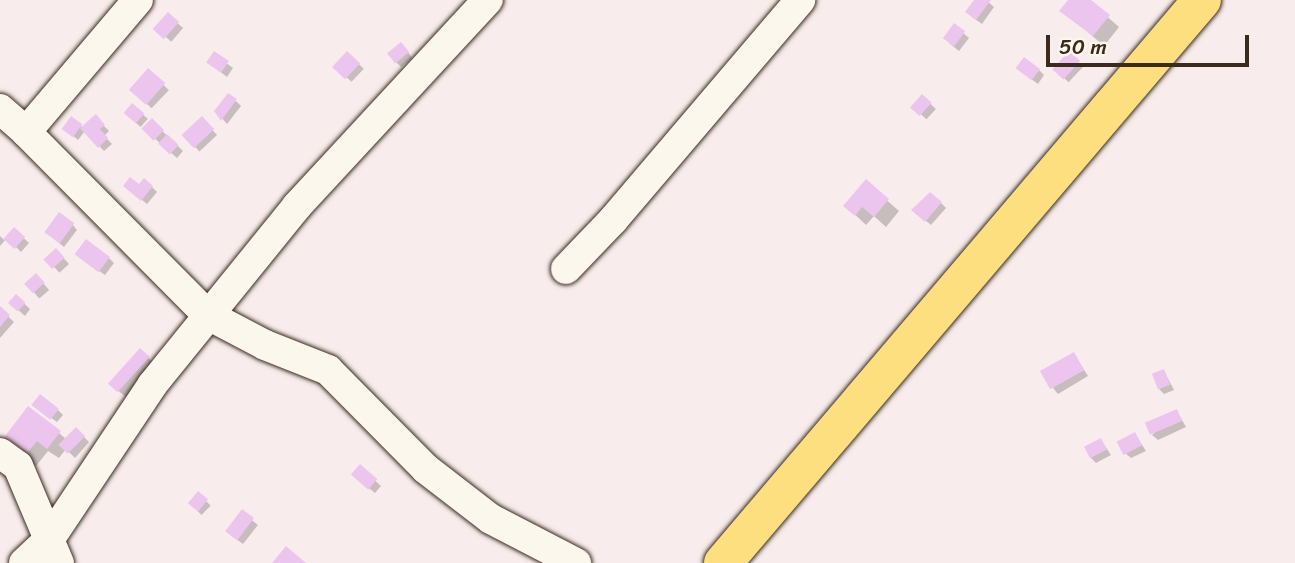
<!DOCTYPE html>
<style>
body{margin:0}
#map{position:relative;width:1295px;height:563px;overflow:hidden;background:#f8edec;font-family:Sriracha,sans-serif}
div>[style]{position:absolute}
.shadow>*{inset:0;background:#0003;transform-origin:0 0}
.building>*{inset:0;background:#ecc5ee;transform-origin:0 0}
.roads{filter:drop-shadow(0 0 2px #3b2a1e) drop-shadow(0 0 2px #3b2a1e)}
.minor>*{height:30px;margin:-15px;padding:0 15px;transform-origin:15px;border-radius:15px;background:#fbf7ec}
.major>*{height:38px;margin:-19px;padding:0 19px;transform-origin:19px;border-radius:19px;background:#fedf80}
span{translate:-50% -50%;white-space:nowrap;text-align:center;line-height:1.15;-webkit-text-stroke:6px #fbf7ec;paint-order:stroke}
.scale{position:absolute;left:1046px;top:35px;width:203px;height:32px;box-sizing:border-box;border:4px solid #3b2a1e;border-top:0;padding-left:9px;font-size:21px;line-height:24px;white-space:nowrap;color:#3b2a1e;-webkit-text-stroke:5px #fbf7ec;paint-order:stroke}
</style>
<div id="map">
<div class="shadow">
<div style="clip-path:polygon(976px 0,986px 0,994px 7px,982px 24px,972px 17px)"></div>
<div style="clip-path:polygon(1070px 0,1088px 0,1119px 27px,1104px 46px,1062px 10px)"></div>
<div style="left:168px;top:15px;width:20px;height:18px;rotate:41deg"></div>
<div style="clip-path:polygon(954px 25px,969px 38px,959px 51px,949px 43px)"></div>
<div style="clip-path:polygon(406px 49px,412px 58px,401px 67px,396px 62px)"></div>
<div style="left:347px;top:53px;width:23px;height:18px;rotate:43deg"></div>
<div style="clip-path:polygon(214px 54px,233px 68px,227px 77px,214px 67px)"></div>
<div style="left:1069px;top:54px;width:19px;height:21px;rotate:43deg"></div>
<div style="left:148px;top:70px;width:29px;height:25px;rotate:44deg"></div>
<div style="clip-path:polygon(1039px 70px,1044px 75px,1038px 84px,1023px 73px)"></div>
<div style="left:922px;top:96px;width:19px;height:14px;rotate:43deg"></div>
<div style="clip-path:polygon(236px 101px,241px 106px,227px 124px,216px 111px)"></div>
<div style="left:132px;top:105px;width:21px;height:11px;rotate:41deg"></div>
<div style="clip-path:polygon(95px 117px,109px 131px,104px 136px,112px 144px,104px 151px,85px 131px,78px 140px,65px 129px,80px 125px,83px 128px)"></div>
<div style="left:202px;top:119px;width:22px;height:24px;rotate:47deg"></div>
<div style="clip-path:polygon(152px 121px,183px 151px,177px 158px,144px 129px)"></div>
<div style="clip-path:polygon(866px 182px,899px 211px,886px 227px,874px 216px,866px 225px,846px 206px)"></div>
<div style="clip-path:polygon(139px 186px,152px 187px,157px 192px,147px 204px,130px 190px)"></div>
<div style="clip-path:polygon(941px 203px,946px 208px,931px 225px,919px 215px)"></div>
<div style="clip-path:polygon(72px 224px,77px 230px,64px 247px,51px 236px)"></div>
<div style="clip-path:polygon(14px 229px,29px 243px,21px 252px,7px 238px,0 246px,0 236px,4px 240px)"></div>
<div style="left:56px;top:250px;width:19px;height:13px;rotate:47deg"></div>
<div style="clip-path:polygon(109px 258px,114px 263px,105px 275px,82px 259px)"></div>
<div style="left:36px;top:275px;width:20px;height:13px;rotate:49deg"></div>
<div style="clip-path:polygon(16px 296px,30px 309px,25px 316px,16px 308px)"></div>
<div style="clip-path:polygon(0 309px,14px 322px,0 338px)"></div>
<div style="clip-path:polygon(140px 350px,154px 363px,126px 397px,116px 389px)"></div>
<div style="clip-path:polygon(1074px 354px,1088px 376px,1058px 394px,1053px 388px)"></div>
<div style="clip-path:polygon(1164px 371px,1174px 390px,1164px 394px,1159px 389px)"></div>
<div style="clip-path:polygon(40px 410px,58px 410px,63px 415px,57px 422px)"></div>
<div style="clip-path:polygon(1177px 411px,1186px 427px,1158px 440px,1152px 435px)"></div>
<div style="clip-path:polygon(76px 429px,89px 442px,75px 458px,66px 449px,59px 458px,48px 451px,36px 466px,5px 440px,59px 433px,66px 439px)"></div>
<div style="clip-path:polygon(1135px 434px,1146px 451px,1131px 458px,1125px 453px)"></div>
<div style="clip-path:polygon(1101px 440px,1111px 455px,1096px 463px,1091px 458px)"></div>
<div style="clip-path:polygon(360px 467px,381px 486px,375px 493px,359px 480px)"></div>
<div style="left:198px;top:493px;width:18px;height:13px;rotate:45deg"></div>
<div style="clip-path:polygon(242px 512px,258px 525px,243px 544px,232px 536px)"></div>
</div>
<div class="building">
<div style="clip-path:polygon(974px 0,991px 0,976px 20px,965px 12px)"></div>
<div style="clip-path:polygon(1068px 0,1091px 0,1110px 15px,1093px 36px,1059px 11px)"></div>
<div style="left:168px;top:12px;width:15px;height:23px;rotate:42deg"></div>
<div style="left:954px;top:23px;width:14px;height:19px;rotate:36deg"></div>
<div style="left:401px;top:42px;width:13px;height:18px;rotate:51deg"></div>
<div style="left:214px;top:51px;width:18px;height:14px;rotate:34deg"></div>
<div style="left:347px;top:51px;width:18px;height:22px;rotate:43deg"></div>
<div style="left:1069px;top:51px;width:15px;height:25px;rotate:42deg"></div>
<div style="left:1024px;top:57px;width:20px;height:14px;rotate:37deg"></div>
<div style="left:148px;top:68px;width:23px;height:29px;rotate:41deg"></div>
<div style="clip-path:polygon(228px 93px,237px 99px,221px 121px,214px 111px)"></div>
<div style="left:922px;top:94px;width:13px;height:18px;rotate:42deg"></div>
<div style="left:132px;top:103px;width:16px;height:13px;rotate:40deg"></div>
<div style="clip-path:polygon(96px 114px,105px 125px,100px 129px,108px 138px,98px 148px,80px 128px)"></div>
<div style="left:71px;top:116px;width:14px;height:16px;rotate:36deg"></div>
<div style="left:202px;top:116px;width:18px;height:28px;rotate:47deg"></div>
<div style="left:152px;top:118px;width:17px;height:15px;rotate:45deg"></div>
<div style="left:167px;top:134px;width:16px;height:13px;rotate:43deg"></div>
<div style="clip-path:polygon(130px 177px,139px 184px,144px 178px,153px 186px,141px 201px,123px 186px)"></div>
<div style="clip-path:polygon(866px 179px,889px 199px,874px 217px,862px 207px,855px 216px,843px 206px)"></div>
<div style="clip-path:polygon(930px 192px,942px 202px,925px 222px,911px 210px)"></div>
<div style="left:59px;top:212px;width:19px;height:25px;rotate:36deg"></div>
<div style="left:14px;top:227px;width:15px;height:16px;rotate:42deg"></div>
<div style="left:86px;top:239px;width:30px;height:19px;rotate:37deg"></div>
<div style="left:56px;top:248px;width:13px;height:17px;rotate:48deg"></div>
<div style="left:36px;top:273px;width:13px;height:16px;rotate:48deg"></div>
<div style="left:16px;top:294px;width:13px;height:12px;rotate:42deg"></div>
<div style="clip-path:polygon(0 306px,10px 315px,0 327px)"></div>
<div style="left:140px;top:348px;width:13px;height:48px;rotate:42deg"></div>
<div style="left:1074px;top:352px;width:21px;height:39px;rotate:61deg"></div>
<div style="left:1164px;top:369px;width:17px;height:13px;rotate:69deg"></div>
<div style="left:40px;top:394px;width:24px;height:14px;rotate:38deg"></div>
<div style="clip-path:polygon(28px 406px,61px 431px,47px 449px,37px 441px,24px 457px,2px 440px)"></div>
<div style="left:1177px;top:409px;width:13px;height:35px;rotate:67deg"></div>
<div style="left:76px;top:427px;width:13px;height:25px;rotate:45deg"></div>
<div style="left:1135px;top:432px;width:15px;height:21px;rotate:62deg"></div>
<div style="left:1101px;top:438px;width:13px;height:19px;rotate:63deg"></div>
<div style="left:360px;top:464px;width:23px;height:14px;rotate:41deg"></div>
<div style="left:198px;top:491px;width:13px;height:16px;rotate:39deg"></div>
<div style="left:242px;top:509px;width:15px;height:28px;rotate:37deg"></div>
<div style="clip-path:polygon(286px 546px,306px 563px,272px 563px)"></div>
</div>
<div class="roads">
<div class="minor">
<div style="left:0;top:109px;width:35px;rotate:41deg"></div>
<div style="left:26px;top:132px;width:258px;rotate:45.2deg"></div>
<div style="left:208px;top:315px;width:64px;rotate:27.8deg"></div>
<div style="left:265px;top:345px;width:68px;rotate:21.6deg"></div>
<div style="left:328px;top:370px;width:139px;rotate:45.3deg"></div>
<div style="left:426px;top:469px;width:82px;rotate:37.6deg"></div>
<div style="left:491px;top:519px;width:96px;rotate:27.4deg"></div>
<div style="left:26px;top:132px;width:173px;rotate:-49.7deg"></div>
<div style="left:566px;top:269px;width:68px;rotate:-46.2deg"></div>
<div style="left:613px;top:220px;width:289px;rotate:-49.6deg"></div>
<div style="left:0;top:453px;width:22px;rotate:36deg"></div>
<div style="left:18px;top:466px;width:105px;rotate:67.1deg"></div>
<div style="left:24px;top:563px;width:34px;rotate:-43deg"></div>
<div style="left:49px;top:540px;width:187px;rotate:-56.3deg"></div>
<div style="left:153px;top:384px;width:229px;rotate:-51deg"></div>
<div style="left:297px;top:206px;width:281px;rotate:-47.2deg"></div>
</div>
<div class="major">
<div style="left:723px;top:563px;width:739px;rotate:-49.61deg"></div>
</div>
</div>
<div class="scale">50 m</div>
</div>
